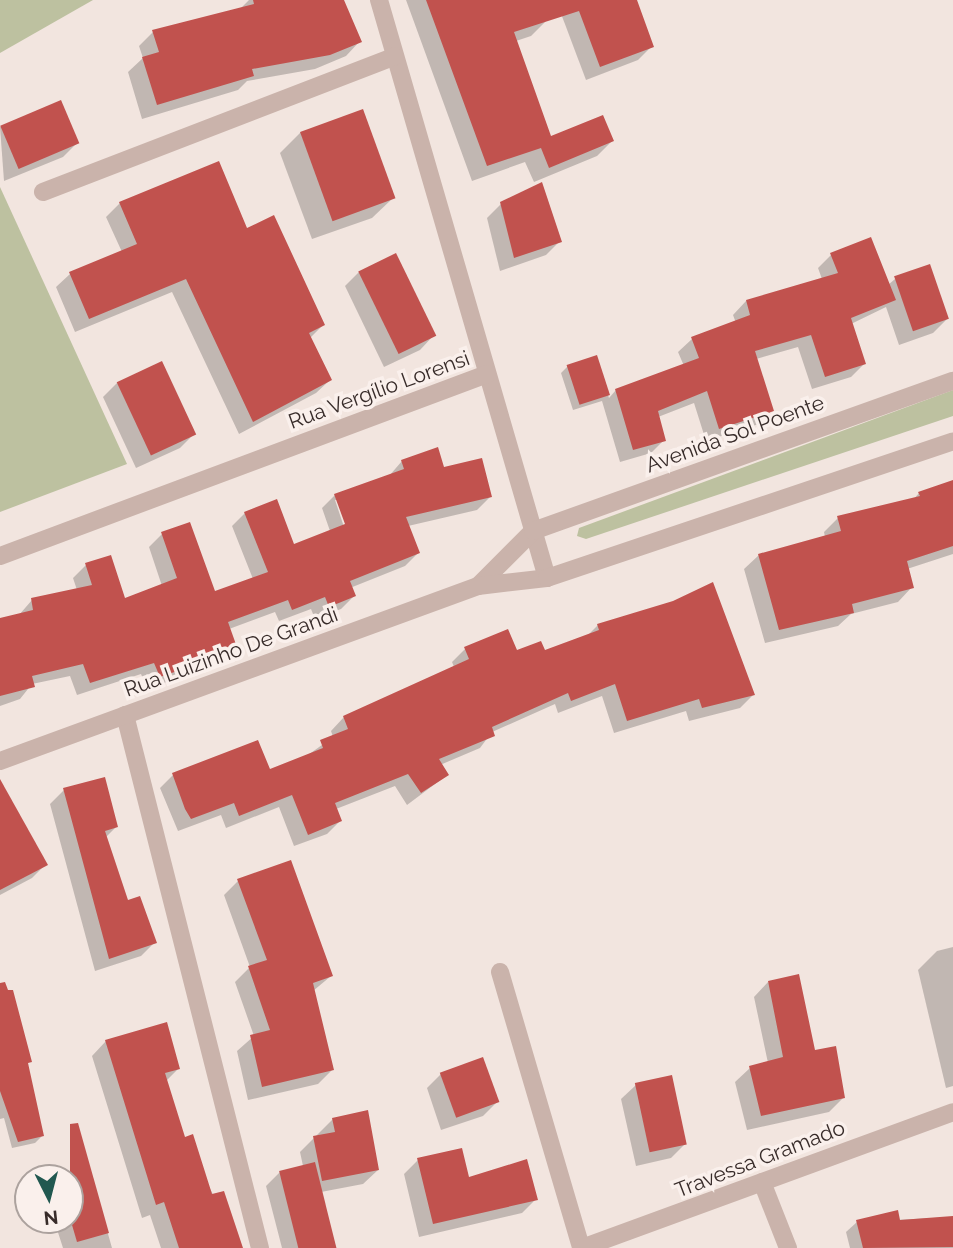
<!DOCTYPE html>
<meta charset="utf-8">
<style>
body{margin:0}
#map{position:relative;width:953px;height:1248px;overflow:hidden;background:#f2e5df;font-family:Raleway,sans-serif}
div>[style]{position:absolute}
.green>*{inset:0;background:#bdc1a0}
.shadow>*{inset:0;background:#0003}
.building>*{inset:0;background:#c1524e;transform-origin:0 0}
.minor>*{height:18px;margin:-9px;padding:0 9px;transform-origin:9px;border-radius:9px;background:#cab3ab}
span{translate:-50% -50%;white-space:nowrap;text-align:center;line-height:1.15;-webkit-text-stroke:7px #faf0ec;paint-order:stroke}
.street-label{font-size:21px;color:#382c2a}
.north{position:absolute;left:14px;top:1164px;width:70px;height:70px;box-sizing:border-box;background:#faf0ec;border:2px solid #aca29e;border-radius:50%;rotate:174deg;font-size:19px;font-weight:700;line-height:28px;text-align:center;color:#382c2a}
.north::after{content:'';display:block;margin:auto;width:24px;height:32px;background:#215850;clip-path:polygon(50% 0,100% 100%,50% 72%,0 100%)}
</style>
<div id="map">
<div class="green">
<div style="clip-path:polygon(0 0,93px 0,0 53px)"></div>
<div style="clip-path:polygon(0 187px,127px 464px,0 512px)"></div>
<div style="clip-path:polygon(953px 390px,953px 416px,586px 539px,577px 536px,579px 528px)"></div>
</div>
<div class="shadow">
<div style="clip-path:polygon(249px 0,342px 0,360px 41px,346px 56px,315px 69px,247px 81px,238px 90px,142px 119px,128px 72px,143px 58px,139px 46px,153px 32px,240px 9px)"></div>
<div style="clip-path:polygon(406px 0,540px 0,546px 21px,531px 36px,516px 41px,550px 139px,612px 141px,597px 156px,534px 182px,525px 162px,472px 181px)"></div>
<div style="clip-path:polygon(561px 0,636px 0,652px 46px,638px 60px,586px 80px,557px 3px)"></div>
<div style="clip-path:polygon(60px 102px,77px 143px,63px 157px,4px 181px,0 127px)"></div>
<div style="clip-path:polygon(301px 132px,393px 198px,372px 218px,312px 239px,280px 153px)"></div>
<div style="clip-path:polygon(120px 203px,246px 230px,323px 325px,310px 338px,330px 380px,316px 393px,239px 434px,172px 292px,75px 332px,56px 287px,70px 274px,122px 252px,106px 217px)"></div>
<div style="clip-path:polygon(501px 204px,560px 241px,546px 255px,500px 271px,487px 218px)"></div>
<div style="clip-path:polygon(831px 255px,888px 285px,895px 279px,947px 319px,933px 333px,899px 345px,886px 307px,851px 324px,864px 364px,851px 377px,812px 389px,798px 347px,756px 359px,772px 410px,759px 424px,706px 441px,694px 403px,658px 417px,664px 440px,651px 453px,620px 462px,602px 401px,573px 410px,561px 373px,568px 366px,596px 357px,609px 398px,616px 390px,684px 366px,678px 352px,692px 339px,736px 323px,733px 315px,746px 301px,822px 279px,818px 268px)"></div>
<div style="clip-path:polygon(359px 272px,434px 335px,420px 350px,384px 367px,345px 286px)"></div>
<div style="clip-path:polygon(117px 383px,194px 434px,180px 448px,136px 468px,103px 397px)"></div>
<div style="clip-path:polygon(evenodd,402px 461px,443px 469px,490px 497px,477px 510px,408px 526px,418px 553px,405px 566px,350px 588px,354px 596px,341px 609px,315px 619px,311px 609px,279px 621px,275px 612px,229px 629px,236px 649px,223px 662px,147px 689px,141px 674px,77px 695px,70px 676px,32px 684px,20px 699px,0 706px,0 619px,19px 615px,32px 600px,77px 590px,73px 578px,86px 565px,124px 600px,162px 586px,149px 547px,162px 534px,214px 593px,253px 579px,232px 526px,245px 513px,293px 546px,330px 531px,322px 508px,335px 495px,389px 476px,402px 461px,335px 500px,338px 500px,349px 531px,346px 533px,335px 500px)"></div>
<div style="clip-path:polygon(953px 492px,953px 554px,907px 569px,912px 587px,898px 602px,851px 614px,838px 626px,765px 643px,744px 569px,759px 555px,825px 537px,824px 532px,838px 518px,913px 500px,919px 493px)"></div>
<div style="clip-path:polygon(598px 625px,753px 695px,740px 708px,689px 721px,686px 711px,614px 733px,602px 696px,558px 713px,555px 704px,492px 732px,480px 748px,440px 765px,447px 775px,407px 805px,395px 786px,336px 809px,340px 821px,327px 834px,294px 846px,279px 807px,226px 828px,221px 815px,178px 831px,160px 788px,173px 775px,269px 772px,308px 755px,333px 737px,331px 731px,344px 717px,454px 667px,452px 662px,465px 649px,507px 632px,516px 653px,544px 653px,587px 636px)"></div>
<div style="clip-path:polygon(64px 790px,116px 827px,106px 837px,126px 902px,155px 942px,141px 956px,95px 971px,50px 804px)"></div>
<div style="clip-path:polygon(0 822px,46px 864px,32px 878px,0 895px)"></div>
<div style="clip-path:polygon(238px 881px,331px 976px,313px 991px,332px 1070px,318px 1084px,248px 1100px,237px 1051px,254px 1036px,235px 982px,250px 967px,224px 895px)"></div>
<div style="clip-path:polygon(953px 947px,953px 1086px,946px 1088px,918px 970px,937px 951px)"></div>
<div style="clip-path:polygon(768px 982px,844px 1097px,829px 1112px,747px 1130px,735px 1082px,750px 1068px,768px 1063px,754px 997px)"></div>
<div style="clip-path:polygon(0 1036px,30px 1061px,27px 1064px,42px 1136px,35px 1143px,12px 1148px,4px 1118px,0 1119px)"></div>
<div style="clip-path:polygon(106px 1041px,178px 1069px,166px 1081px,184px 1139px,241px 1248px,161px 1248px,150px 1215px,142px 1218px,92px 1056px)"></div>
<div style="clip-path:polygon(441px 1074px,497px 1102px,483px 1116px,441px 1130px,427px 1088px)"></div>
<div style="clip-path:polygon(636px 1085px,685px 1144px,671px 1158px,636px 1166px,621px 1099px)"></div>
<div style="clip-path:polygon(333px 1119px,378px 1170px,363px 1184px,321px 1192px,336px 1248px,282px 1248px,266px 1186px,280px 1172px,303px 1166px,300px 1152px)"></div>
<div style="clip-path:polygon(418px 1160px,467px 1179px,536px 1199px,522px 1213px,419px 1237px,404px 1174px)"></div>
<div style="clip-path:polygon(90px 1170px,112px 1248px,63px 1248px,54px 1220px,70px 1220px,70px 1178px,60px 1178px)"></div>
<div style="clip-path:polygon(953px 1217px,953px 1248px,850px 1248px,846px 1232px,857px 1222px)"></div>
</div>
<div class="building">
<div style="clip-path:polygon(253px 0,344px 0,362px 42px,330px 55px,252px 69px,254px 76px,157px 105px,142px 57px,159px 52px,152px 30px,254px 4px)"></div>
<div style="clip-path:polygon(426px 0,637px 0,654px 47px,600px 67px,579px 11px,514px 32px,551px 136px,603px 115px,614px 141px,549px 168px,541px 148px,487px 166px)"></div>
<div style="left:61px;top:100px;width:47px;height:66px;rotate:67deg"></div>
<div style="left:363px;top:109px;width:95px;height:67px;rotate:70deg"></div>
<div style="clip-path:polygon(219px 161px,247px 228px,274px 215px,325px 325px,309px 333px,332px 380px,253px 422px,186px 279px,89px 319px,69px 272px,137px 244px,119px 202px)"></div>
<div style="clip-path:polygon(542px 182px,562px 242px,514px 258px,500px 202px)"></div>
<div style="clip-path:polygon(871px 237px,896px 300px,851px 318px,866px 364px,825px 377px,811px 335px,755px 351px,774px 411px,719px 429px,707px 391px,658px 411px,666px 441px,633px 450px,615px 389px,699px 358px,691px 337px,750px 315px,746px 300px,838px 273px,830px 253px)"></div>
<div style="left:396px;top:253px;width:92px;height:42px;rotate:64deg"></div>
<div style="left:930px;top:264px;width:58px;height:38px;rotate:71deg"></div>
<div style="left:597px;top:355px;width:42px;height:32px;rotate:72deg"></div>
<div style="left:162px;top:361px;width:81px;height:50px;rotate:65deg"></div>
<div style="clip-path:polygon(438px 447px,444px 467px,482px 458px,492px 497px,406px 517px,420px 553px,350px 581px,356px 596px,329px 607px,325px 597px,292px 610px,288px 600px,228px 622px,238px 650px,160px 677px,154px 663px,90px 683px,83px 664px,32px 676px,35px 687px,0 696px,0 618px,33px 610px,31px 598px,92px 585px,85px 563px,111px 555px,125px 598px,177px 578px,161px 532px,190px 522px,215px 591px,268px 572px,244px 512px,277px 499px,294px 544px,345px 524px,334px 494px,404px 469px,401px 460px)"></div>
<div style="clip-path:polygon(953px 480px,953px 546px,907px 561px,914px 588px,852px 604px,854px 613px,779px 630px,758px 554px,841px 531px,837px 516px,920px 496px,918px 492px)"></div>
<div style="clip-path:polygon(713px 582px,755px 695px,702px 708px,699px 699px,627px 721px,615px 684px,571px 701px,568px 693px,492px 727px,495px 736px,439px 759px,449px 775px,421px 793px,408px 774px,335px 803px,342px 821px,308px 835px,292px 795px,239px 816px,234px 803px,191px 819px,185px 809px,172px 773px,258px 740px,270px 769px,323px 748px,320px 740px,348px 729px,343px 716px,469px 659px,464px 647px,508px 629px,517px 650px,541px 641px,545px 650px,599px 630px,597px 624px,673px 601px)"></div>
<div style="clip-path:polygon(105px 777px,118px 827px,105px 831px,128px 900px,140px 896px,157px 943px,109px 959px,63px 788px)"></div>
<div style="clip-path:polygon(0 779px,48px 865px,0 890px)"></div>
<div style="clip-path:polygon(291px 860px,333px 976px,313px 983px,334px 1070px,262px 1087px,250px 1035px,270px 1030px,248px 966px,267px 960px,237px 879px)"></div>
<div style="clip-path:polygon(799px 974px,815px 1050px,836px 1046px,845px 1098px,761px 1116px,749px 1066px,783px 1057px,768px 981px)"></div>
<div style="clip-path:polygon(5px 982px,8px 990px,13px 990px,32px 1062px,28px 1063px,44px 1136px,18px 1142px,0 1091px,0 983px)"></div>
<div style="clip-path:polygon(167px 1022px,180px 1069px,165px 1073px,185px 1137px,193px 1134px,212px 1194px,224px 1191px,243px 1248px,179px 1248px,164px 1202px,156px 1205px,105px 1040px)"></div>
<div style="left:483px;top:1057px;width:48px;height:46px;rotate:70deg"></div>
<div style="left:672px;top:1075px;width:71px;height:38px;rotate:78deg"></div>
<div style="clip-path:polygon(368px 1110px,379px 1170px,322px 1181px,313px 1136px,335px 1132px,332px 1118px)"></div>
<div style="clip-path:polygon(78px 1123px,109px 1233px,77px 1242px,70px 1218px,70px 1124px)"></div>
<div style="clip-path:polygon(462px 1148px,469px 1177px,527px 1159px,538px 1200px,433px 1224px,417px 1158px)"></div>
<div style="left:315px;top:1162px;width:89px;height:37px;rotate:76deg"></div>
<div style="clip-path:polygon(898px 1210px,900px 1220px,953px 1216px,953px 1247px,863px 1248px,856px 1220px)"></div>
</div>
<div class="minor">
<div style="left:379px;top:0;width:602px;rotate:73.79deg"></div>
<div style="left:43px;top:192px;width:377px;rotate:-21.1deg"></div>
<div style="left:0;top:556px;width:520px;rotate:-20.49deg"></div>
<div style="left:478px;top:586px;width:78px;rotate:-45deg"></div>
<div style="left:533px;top:531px;width:446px;rotate:-19.7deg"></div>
<div style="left:125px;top:715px;width:550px;rotate:75.79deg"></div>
<div style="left:0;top:761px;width:509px;rotate:-20.11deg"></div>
<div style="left:478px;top:586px;width:69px;rotate:-6.6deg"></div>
<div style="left:547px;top:578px;width:428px;rotate:-18.6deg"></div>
<div style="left:500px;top:972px;width:288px;rotate:73.6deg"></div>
<div style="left:762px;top:1182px;width:71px;rotate:68.5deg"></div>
<div style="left:582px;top:1248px;width:395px;rotate:-20.1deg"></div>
</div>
<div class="street-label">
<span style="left:379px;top:390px;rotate:-20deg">Rua Vergílio Lorensi</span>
<span style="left:735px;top:434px;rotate:-20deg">Avenida Sol Poente</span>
<span style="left:231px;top:652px;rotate:-20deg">Rua Luizinho De Grandi</span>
<span style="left:760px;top:1159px;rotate:-21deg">Travessa Gramado</span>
</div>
<div class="north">N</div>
</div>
